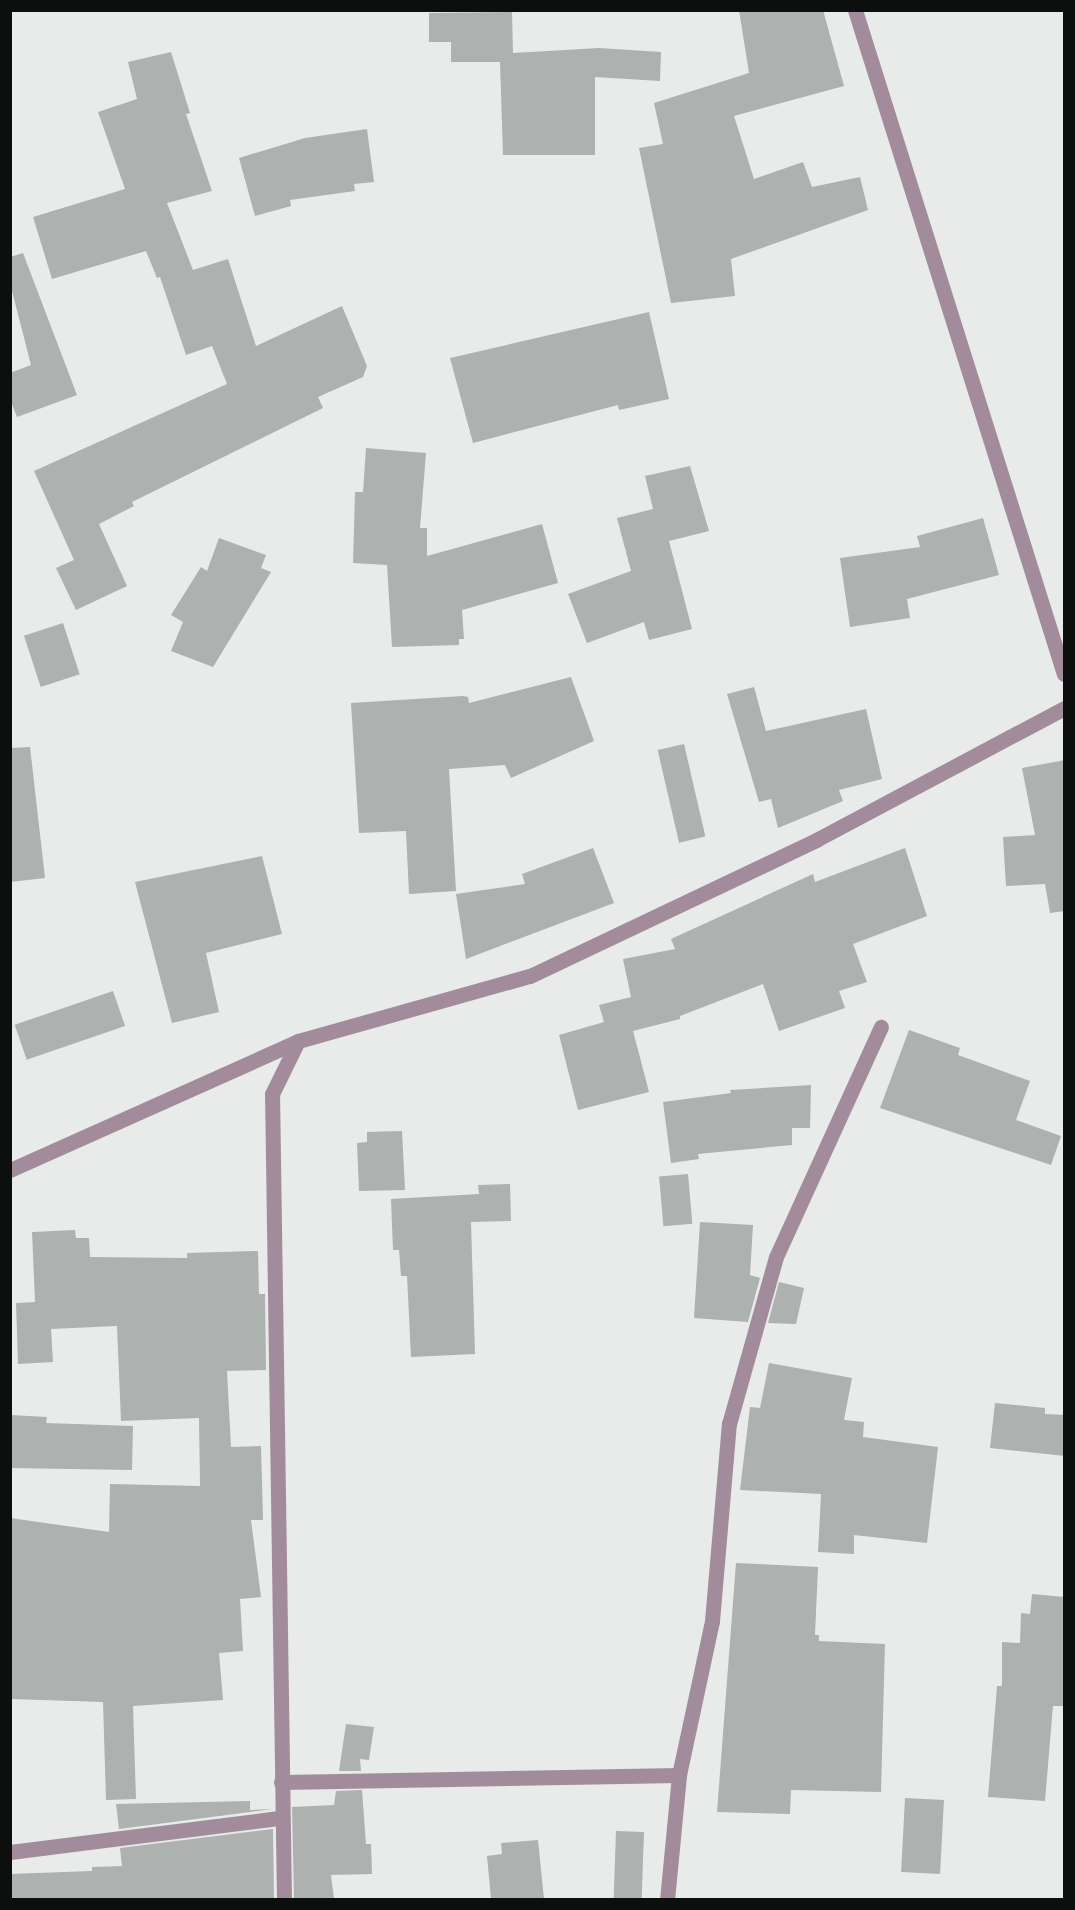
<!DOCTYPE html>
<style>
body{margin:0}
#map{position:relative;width:1075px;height:1910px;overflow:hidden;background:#e8ebea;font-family:"Source Sans 3",sans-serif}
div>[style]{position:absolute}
.building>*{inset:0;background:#adb1af;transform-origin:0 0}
.minor>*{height:15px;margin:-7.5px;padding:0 7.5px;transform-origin:7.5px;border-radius:7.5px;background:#a28c9b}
span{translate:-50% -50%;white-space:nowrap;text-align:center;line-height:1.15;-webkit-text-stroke:5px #fff;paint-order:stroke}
.frame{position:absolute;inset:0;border:12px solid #0d0e0e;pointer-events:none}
</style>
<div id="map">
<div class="building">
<div style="clip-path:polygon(739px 10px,823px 10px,844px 86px,734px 116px,754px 179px,803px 162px,812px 187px,860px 177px,868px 210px,731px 259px,735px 296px,671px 303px,639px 148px,663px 144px,654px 103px,749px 73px)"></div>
<div style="clip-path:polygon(512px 12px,513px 53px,599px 48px,661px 52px,660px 81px,595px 77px,595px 155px,503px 155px,500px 62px,451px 62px,451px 42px,429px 42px,429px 13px)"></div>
<div style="clip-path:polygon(171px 52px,190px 113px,186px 114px,212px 191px,167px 203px,193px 270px,228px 259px,256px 346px,342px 306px,367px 366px,363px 377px,318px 397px,323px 408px,132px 502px,134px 506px,99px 524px,127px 586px,76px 610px,56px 568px,74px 560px,34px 471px,227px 384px,212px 346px,186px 355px,160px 277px,157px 278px,146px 251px,52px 279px,33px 217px,125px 189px,98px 112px,137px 99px,128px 62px)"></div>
<div style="clip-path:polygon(367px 129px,374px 182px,354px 184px,355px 191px,290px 200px,291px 206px,255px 216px,239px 158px,305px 138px)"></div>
<div style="clip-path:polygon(23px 253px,77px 395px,17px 417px,10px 399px,10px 373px,31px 365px,10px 283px,10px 257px)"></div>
<div style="clip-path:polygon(649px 312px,669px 399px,619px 410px,618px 405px,473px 443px,450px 358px)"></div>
<div style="clip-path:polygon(366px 448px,426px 453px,420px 528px,427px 528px,427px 556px,542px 524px,558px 583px,462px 610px,464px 639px,459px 639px,459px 645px,392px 647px,387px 565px,353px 563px,355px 492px,363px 492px)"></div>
<div style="clip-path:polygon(690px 466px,709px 531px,669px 541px,692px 629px,649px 640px,644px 622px,587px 643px,568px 594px,631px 571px,617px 518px,653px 509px,645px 476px)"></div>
<div style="clip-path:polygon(983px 518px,999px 575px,907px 599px,910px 618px,850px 627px,840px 558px,920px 547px,917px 536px)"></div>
<div style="clip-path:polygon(219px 538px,266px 555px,261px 568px,271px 572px,213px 667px,171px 651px,183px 622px,171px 615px,201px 567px,207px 571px)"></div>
<div style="left:63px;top:623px;width:54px;height:41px;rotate:72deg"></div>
<div style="clip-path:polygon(571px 677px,594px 741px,511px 778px,505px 765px,449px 769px,456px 891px,409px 894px,406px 831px,359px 833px,351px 703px,463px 696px,468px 697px,469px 703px)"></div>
<div style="clip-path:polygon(754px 687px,766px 731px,866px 709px,882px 779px,839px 790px,843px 801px,778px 828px,771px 799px,759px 802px,727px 694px)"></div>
<div style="left:684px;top:744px;width:95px;height:27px;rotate:77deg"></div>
<div style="clip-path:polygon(30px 747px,45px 878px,10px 882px,10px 748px)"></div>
<div style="clip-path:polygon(1065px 760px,1065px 911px,1050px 913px,1045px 884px,1006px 886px,1003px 837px,1035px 835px,1022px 768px)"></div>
<div style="clip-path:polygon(593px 848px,614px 903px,466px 959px,456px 894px,525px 884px,522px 874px)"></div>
<div style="clip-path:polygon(905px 848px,927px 916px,853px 944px,867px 982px,839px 991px,845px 1008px,779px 1031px,763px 984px,680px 1016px,680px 1019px,633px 1031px,649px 1092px,578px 1110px,559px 1035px,604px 1022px,599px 1005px,631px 997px,623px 959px,675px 949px,671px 939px,813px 874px,815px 882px)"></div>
<div style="clip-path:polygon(262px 856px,282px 934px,206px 953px,219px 1012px,172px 1023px,135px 882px)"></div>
<div style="left:113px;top:991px;width:37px;height:104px;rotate:71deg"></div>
<div style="clip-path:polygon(909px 1030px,960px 1048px,958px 1055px,1030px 1081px,1016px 1120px,1061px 1136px,1051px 1165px,880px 1108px)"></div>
<div style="clip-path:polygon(811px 1085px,810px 1128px,792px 1128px,792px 1145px,698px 1154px,699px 1159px,671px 1163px,663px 1102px,731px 1093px,730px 1090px)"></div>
<div style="clip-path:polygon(402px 1131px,405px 1190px,359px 1191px,357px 1143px,367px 1142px,367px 1132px)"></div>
<div style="left:688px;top:1174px;width:50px;height:29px;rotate:85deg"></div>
<div style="clip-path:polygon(510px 1184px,511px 1221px,471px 1222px,475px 1354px,411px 1357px,407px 1276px,401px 1276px,399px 1250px,393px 1250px,391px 1199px,479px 1194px,478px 1185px)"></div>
<div style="clip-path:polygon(700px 1222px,753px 1225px,750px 1275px,760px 1278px,748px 1322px,694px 1318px)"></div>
<div style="clip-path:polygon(75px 1230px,76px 1238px,89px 1238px,90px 1257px,187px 1258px,187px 1253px,258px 1251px,259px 1294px,265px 1294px,266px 1370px,227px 1371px,231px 1447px,261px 1446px,263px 1520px,251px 1520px,261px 1597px,240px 1599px,243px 1651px,219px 1653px,223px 1700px,133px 1706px,136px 1799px,106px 1800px,103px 1702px,10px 1699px,10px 1518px,109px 1532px,110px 1484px,200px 1486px,199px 1418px,121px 1421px,117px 1326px,51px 1329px,53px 1362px,18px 1364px,16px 1303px,35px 1302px,32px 1232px)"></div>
<div style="clip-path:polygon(779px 1282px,804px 1288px,796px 1324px,768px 1323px)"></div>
<div style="clip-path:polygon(769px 1363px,852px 1378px,844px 1420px,864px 1422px,863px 1437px,938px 1447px,927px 1543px,854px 1535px,854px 1554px,818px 1552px,821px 1494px,740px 1490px,750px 1407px,760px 1408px)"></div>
<div style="clip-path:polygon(995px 1403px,1045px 1408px,1045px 1414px,1065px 1415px,1065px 1456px,990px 1448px)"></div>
<div style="clip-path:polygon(10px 1415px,47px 1417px,46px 1423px,133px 1426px,132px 1470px,10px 1468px)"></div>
<div style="clip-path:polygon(736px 1563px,818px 1567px,815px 1635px,819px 1635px,819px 1641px,885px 1644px,881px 1792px,791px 1790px,790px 1814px,717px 1812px)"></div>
<div style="clip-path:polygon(1032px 1594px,1065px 1597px,1065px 1706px,1053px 1706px,1045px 1801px,988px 1797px,997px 1686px,1002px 1686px,1002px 1642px,1020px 1643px,1021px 1613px,1030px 1614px)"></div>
<div style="clip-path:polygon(346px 1724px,374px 1727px,369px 1760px,360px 1759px,361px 1771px,339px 1771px)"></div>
<div style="clip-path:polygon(362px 1790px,366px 1844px,371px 1844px,372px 1874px,331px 1875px,334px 1899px,294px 1899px,292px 1807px,334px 1805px,336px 1791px)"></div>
<div style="left:905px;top:1798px;width:39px;height:74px;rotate:3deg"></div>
<div style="clip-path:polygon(250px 1801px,250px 1810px,273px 1809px,119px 1829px,116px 1804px)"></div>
<div style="clip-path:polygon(273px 1829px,274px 1899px,10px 1899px,10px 1874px,92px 1871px,92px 1867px,122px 1866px,120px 1848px)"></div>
<div style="left:616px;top:1831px;width:28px;height:68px;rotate:2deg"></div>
<div style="clip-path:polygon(538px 1840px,544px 1899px,491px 1899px,487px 1856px,502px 1854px,501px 1843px)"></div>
</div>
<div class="minor">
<div style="left:855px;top:10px;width:696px;rotate:72.53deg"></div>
<div style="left:10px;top:1170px;width:316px;rotate:-24.1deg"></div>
<div style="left:281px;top:1782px;width:398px;rotate:-1deg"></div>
<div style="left:10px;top:1852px;width:273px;rotate:-7.2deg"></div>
<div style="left:284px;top:1900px;width:806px;rotate:-90.85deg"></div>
<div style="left:272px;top:1094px;width:59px;rotate:-63.9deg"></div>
<div style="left:298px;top:1041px;width:241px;rotate:-15.7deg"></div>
<div style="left:530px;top:976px;width:317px;rotate:-25.4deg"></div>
<div style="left:816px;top:840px;width:281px;rotate:-28deg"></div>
<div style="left:667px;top:1900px;width:126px;rotate:-84.5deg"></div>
<div style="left:679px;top:1775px;width:157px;rotate:-77.9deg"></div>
<div style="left:712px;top:1621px;width:198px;rotate:-85.1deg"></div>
<div style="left:729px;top:1424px;width:173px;rotate:-74.3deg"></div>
<div style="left:776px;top:1257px;width:253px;rotate:-65.5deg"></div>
</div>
<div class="frame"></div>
</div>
